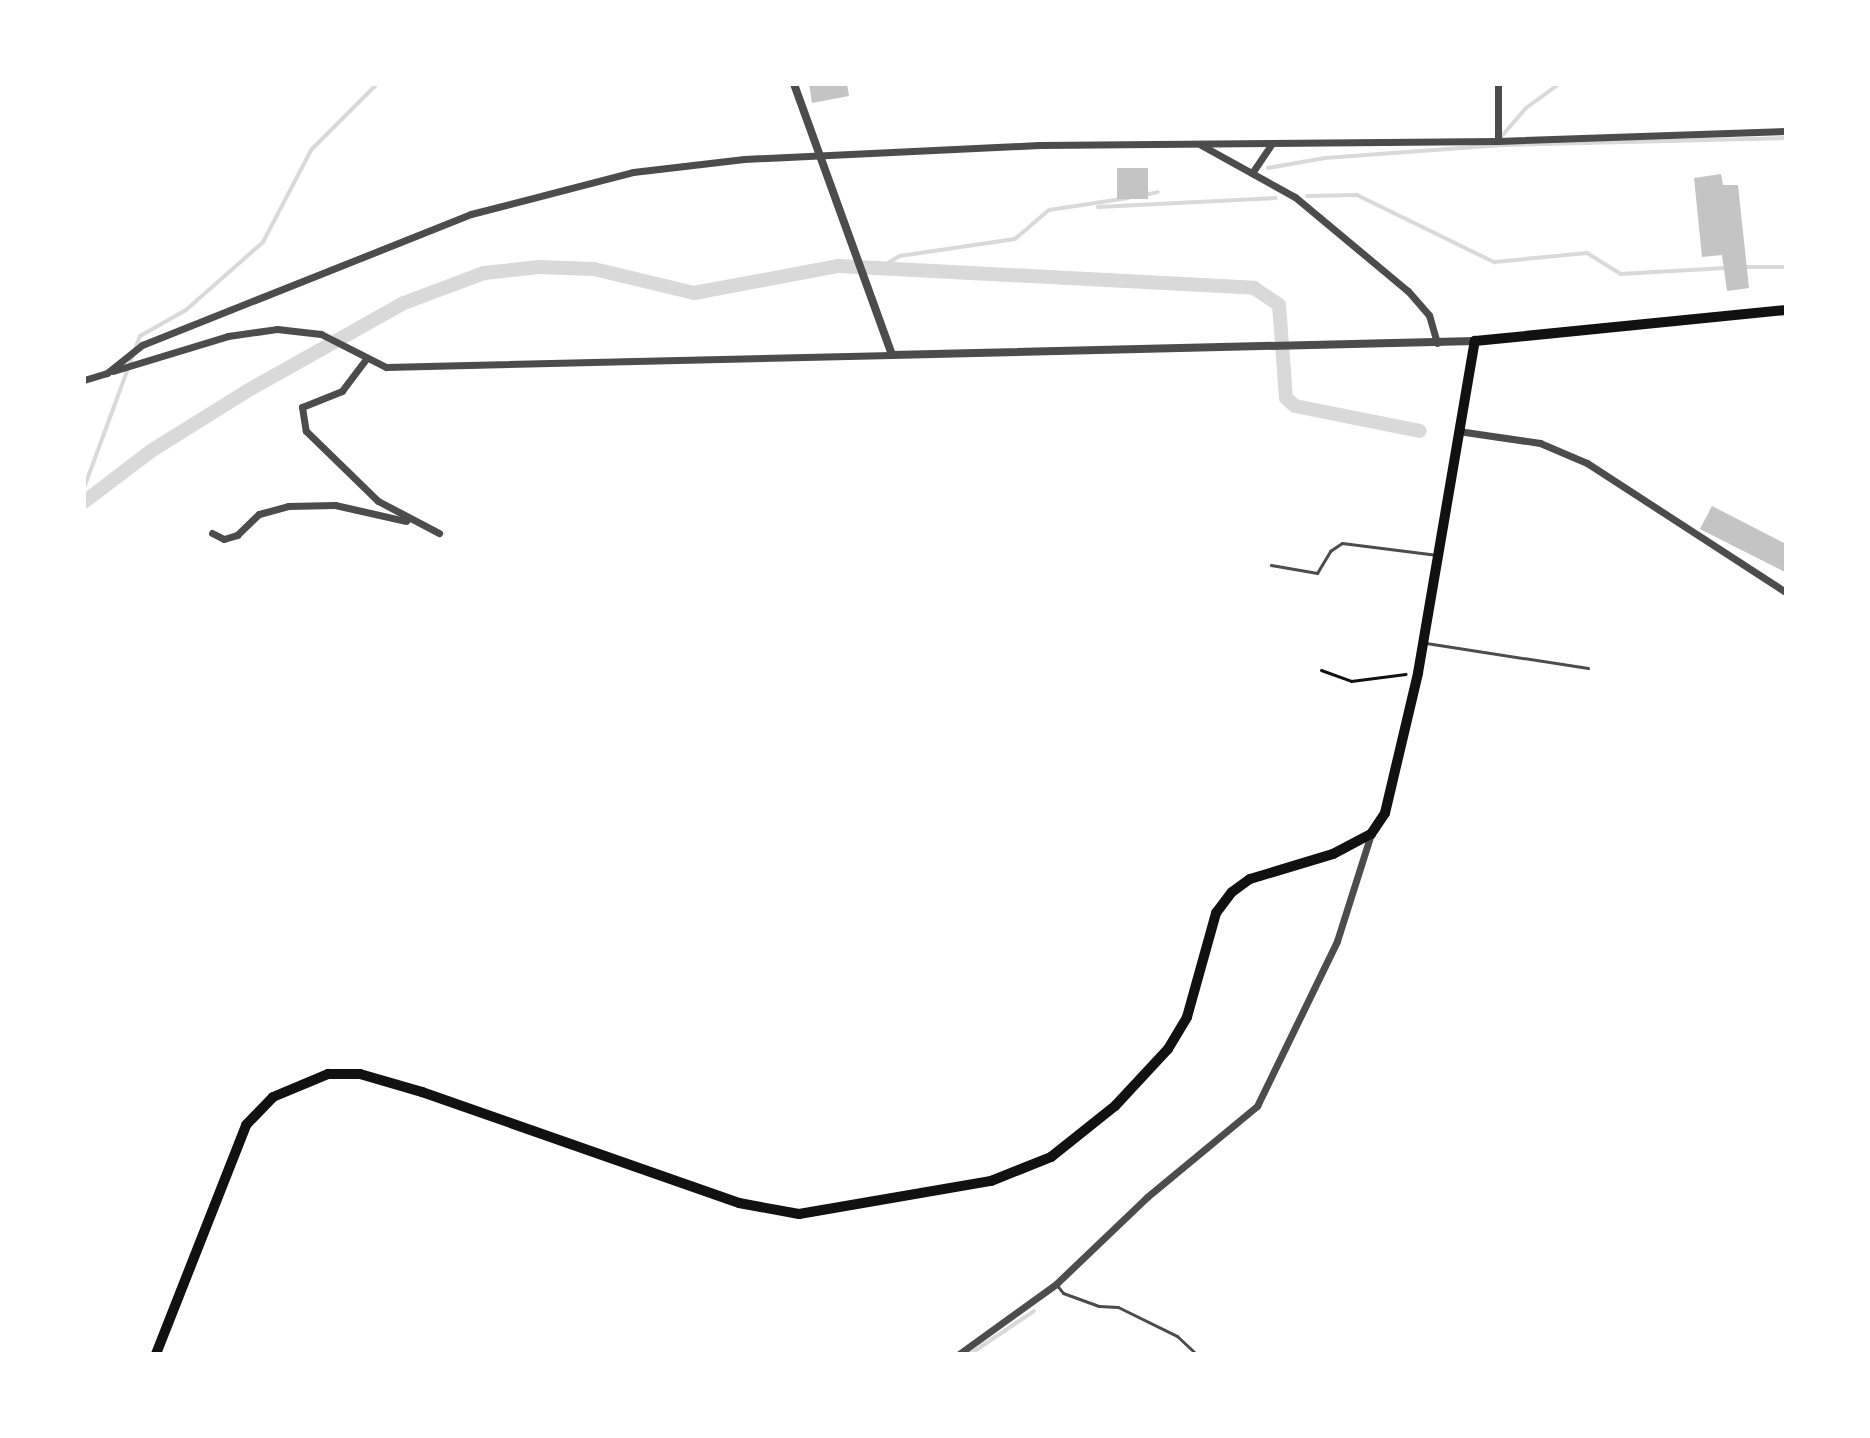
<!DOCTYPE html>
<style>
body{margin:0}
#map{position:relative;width:1870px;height:1438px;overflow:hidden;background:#fff;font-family:"DejaVu Sans",sans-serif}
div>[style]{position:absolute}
.stream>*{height:4px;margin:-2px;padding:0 2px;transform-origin:2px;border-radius:2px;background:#d9d9d9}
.canal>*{height:14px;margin:-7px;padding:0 7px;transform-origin:7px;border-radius:7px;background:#d9d9d9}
.building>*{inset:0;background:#c4c4c4;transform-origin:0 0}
.path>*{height:3px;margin:-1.5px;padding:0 1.5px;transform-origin:1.5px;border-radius:1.5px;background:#111}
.service>*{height:3px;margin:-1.5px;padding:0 1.5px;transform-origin:1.5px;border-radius:1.5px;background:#4c4c4c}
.minor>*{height:7px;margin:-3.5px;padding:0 3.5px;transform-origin:3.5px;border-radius:3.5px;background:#4c4c4c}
.tertiary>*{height:8px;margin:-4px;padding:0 4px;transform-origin:4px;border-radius:4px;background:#4c4c4c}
.primary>*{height:10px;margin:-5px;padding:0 5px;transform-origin:5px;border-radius:5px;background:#111}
span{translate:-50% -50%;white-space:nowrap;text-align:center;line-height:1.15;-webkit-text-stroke:6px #fff;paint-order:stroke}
.frame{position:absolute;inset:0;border:86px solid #fff;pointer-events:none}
</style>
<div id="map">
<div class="stream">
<div style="left:1500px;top:138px;width:40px;rotate:-49deg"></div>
<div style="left:1526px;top:108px;width:41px;rotate:-36deg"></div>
<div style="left:1268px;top:168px;width:58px;rotate:-10deg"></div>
<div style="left:1325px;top:158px;width:178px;rotate:-4.2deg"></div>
<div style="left:1503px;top:145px;width:283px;rotate:-1.4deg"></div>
<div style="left:1144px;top:195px;width:14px;rotate:-12deg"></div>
<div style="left:1307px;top:196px;width:50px;rotate:-1.1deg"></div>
<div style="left:1357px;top:195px;width:153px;rotate:26.1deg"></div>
<div style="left:1494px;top:262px;width:93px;rotate:-5.5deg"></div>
<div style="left:1587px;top:253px;width:39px;rotate:32deg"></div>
<div style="left:1620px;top:274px;width:106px;rotate:-3.2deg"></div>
<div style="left:1098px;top:207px;width:178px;rotate:-2.9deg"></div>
<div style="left:1743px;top:267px;width:43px"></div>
<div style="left:879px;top:268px;width:24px;rotate:-30deg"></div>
<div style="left:900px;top:256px;width:116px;rotate:-8.4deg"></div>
<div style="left:1015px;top:239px;width:45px;rotate:-40.5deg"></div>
<div style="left:1049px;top:210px;width:80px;rotate:-8.6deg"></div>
<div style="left:84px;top:488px;width:162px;rotate:-69.8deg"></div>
<div style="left:140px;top:336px;width:53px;rotate:-29.5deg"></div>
<div style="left:186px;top:310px;width:103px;rotate:-41.4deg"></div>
<div style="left:263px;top:242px;width:104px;rotate:-62.4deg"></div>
<div style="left:311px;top:150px;width:93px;rotate:-45deg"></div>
<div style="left:970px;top:1354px;width:77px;rotate:-33.9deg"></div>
</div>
<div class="canal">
<div style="left:84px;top:502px;width:84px;rotate:-37.3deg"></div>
<div style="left:151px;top:451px;width:113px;rotate:-32deg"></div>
<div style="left:247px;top:391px;width:180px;rotate:-29.3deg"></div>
<div style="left:404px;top:303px;width:85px;rotate:-20.6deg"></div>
<div style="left:484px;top:273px;width:55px;rotate:-6.2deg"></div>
<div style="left:539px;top:267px;width:55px;rotate:2.1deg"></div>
<div style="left:594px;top:269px;width:103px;rotate:13.5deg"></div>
<div style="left:694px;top:293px;width:147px;rotate:-10.6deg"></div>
<div style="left:838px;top:266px;width:417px;rotate:3deg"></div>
<div style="left:1254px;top:288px;width:30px;rotate:34deg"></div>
<div style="left:1279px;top:305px;width:93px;rotate:85.7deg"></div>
<div style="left:1286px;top:398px;width:12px;rotate:42deg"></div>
<div style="left:1295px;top:406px;width:127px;rotate:11.3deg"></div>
</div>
<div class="building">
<div style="clip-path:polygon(809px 84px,847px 84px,849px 96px,812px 103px)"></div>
<div style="left:1117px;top:168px;width:31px;height:31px"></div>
<div style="clip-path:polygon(1721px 174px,1723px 185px,1738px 185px,1749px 288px,1727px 291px,1722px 255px,1702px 257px,1694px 178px)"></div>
<div style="clip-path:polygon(1712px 506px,1786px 544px,1785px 572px,1700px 529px)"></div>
</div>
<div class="path">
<div style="left:1321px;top:670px;width:32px;rotate:20deg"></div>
<div style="left:1351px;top:681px;width:55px;rotate:-7.3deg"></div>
</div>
<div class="service">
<div style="left:1271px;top:565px;width:47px;rotate:9.9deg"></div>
<div style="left:1317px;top:573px;width:26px;rotate:-59deg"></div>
<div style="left:1330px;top:551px;width:14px;rotate:-34deg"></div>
<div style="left:1342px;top:543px;width:96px;rotate:7.2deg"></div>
<div style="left:1426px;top:643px;width:164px;rotate:8.8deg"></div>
<div style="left:1056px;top:1284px;width:11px;rotate:52deg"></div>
<div style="left:1063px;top:1293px;width:38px;rotate:20deg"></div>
<div style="left:1099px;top:1306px;width:19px;rotate:3deg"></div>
<div style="left:1118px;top:1307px;width:66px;rotate:26.2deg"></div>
<div style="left:1177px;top:1336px;width:26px;rotate:43deg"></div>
</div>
<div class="minor">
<div style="left:1498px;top:84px;width:57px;rotate:90deg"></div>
<div style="left:1201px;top:145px;width:107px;rotate:29deg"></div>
<div style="left:1295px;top:197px;width:147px;rotate:39.8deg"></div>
<div style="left:1408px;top:291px;width:32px;rotate:49deg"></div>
<div style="left:1429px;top:315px;width:29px;rotate:74deg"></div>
<div style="left:1252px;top:173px;width:36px;rotate:-56deg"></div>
<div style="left:366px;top:359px;width:40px;rotate:127deg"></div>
<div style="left:342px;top:391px;width:43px;rotate:158.2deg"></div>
<div style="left:302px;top:407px;width:24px;rotate:81deg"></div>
<div style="left:306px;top:431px;width:100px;rotate:44.2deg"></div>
<div style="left:378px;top:501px;width:69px;rotate:27.7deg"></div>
<div style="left:113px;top:371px;width:120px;rotate:-16.9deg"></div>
<div style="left:228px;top:336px;width:49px;rotate:-8.1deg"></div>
<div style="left:277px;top:329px;width:44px;rotate:6.5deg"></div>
<div style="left:321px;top:334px;width:73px;rotate:26.9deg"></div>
<div style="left:386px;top:367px;width:506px;rotate:-1.36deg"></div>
<div style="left:84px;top:380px;width:24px;rotate:-17deg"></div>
<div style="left:107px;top:373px;width:45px;rotate:-38.7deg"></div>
<div style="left:142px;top:345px;width:354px;rotate:-21.7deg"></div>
<div style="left:471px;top:214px;width:167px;rotate:-14.5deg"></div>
<div style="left:633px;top:172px;width:112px;rotate:-6.7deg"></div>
<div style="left:744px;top:159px;width:295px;rotate:-2.7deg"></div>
<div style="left:1039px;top:145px;width:459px;rotate:-0.5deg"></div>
<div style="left:1498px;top:141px;width:288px;rotate:-2deg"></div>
<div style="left:1458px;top:431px;width:83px;rotate:8.3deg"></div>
<div style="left:1540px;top:443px;width:51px;rotate:23.1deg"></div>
<div style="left:1587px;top:463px;width:237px;rotate:33deg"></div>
<div style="left:212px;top:533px;width:13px;rotate:27deg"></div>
<div style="left:224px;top:539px;width:14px;rotate:-17deg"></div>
<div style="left:237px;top:535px;width:30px;rotate:-44deg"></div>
<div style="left:259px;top:514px;width:30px;rotate:-15deg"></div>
<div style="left:288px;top:506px;width:47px;rotate:-1.2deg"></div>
<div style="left:335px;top:505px;width:73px;rotate:12.7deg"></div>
<div style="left:959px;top:1354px;width:120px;rotate:-35.8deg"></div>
<div style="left:1056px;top:1284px;width:126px;rotate:-43.7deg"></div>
<div style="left:1147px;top:1197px;width:143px;rotate:-39.6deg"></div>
<div style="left:1257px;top:1106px;width:183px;rotate:-64.1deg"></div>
<div style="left:1337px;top:941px;width:112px;rotate:-72.4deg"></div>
</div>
<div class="tertiary">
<div style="left:794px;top:84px;width:288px;rotate:70.1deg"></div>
<div style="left:892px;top:355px;width:583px;rotate:-1.38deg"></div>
</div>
<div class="primary">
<div style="left:156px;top:1354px;width:246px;rotate:-68.5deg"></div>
<div style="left:246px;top:1125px;width:39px;rotate:-46deg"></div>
<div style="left:273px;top:1097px;width:60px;rotate:-22.7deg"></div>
<div style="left:328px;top:1074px;width:32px"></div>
<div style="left:360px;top:1074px;width:65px;rotate:16.2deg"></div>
<div style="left:422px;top:1092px;width:336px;rotate:19.3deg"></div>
<div style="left:739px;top:1203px;width:61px;rotate:10.4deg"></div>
<div style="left:799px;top:1214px;width:195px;rotate:-9.8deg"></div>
<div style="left:991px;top:1181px;width:65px;rotate:-21.8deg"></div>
<div style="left:1051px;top:1157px;width:82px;rotate:-38.6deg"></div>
<div style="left:1115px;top:1106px;width:78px;rotate:-47.1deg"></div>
<div style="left:1168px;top:1049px;width:37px;rotate:-59deg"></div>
<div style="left:1187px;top:1017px;width:108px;rotate:-74.4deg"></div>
<div style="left:1216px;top:913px;width:26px;rotate:-53deg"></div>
<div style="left:1232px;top:892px;width:22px;rotate:-36deg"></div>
<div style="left:1250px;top:879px;width:87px;rotate:-16.8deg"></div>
<div style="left:1333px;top:854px;width:43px;rotate:-27.8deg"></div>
<div style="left:1371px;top:834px;width:25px;rotate:-56deg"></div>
<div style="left:1385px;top:813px;width:144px;rotate:-76.7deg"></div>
<div style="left:1418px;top:673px;width:337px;rotate:-80.3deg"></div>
<div style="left:1475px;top:341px;width:313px;rotate:-5.7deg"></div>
</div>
<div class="frame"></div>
</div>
